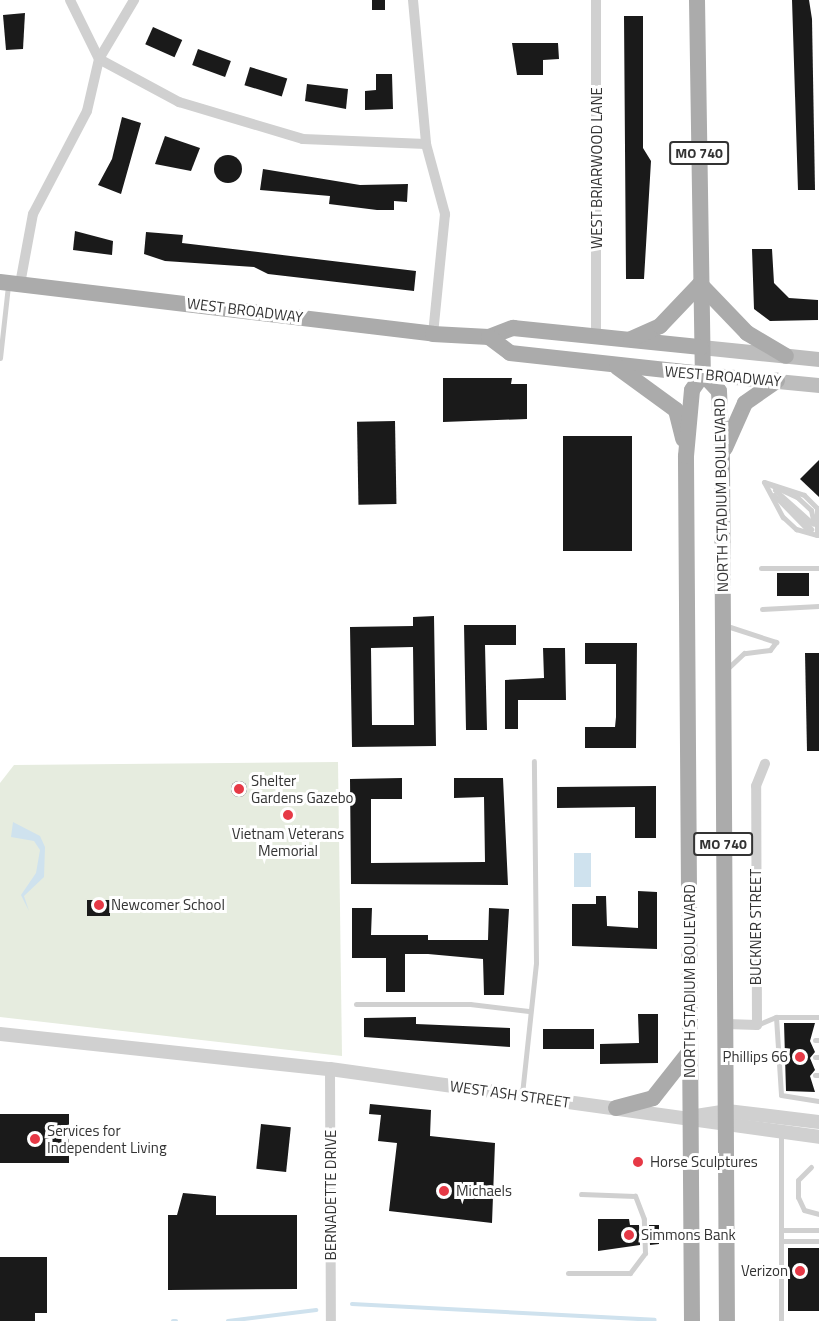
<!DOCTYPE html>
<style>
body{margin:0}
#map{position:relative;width:819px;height:1321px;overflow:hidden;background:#fff;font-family:"Titillium Web",sans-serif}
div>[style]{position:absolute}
.green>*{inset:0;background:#e6ecdf}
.water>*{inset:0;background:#cfe2ee;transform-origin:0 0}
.stream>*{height:4px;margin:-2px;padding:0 2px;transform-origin:2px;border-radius:2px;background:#cfe2ee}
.building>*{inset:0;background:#1a1a1a;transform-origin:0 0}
.round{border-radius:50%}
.service>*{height:5px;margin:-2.5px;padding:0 2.5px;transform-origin:2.5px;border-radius:2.5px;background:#d0d0d0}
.minor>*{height:10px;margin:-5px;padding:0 5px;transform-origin:5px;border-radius:5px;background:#d0d0d0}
.tertiary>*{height:14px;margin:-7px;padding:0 7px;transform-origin:7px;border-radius:7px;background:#d0d0d0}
.secondary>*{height:15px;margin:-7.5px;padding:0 7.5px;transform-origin:7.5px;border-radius:7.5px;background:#bdbdbd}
.primary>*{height:16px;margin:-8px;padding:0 8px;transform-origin:8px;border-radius:8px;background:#ababab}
.dots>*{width:16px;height:16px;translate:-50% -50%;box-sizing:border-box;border:3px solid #fff;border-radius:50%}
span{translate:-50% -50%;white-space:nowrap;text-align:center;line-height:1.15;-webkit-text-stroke:6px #fff;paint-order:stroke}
.shield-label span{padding:2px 4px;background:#fff;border:2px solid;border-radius:4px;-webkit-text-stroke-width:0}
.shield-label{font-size:14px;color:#333;font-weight:700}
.street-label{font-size:15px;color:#333}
.poi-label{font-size:15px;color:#333}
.left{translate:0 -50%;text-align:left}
.right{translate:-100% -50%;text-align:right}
</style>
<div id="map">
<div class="green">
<div style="clip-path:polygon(338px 762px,342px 1056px,0 1017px,0 783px,14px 765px)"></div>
</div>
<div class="water">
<div style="clip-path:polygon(13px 822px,40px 836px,45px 847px,44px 877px,24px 896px,29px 911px,21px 895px,36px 873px,40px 850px,34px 841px,11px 837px)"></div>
<div style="left:574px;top:853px;width:17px;height:34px"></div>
</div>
<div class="stream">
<div style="left:352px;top:1304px;width:303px;rotate:3deg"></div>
<div style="left:173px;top:1321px;width:3px"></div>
<div style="left:228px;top:1321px;width:89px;rotate:-7.1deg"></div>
</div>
<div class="building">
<div style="left:372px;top:0;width:13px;height:10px"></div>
<div style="clip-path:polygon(792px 0,809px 0,812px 19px,815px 190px,798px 190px)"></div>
<div style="clip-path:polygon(25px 13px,23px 49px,6px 50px,3px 15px)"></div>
<div style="clip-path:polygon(624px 16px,643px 16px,643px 148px,651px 161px,644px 279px,626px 279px)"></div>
<div style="left:153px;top:27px;width:32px;height:19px;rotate:24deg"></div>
<div style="clip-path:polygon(512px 43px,558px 43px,559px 59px,543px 60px,543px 75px,517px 75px)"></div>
<div style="left:198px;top:49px;width:35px;height:17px;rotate:20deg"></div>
<div style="left:250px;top:67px;width:39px;height:19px;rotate:17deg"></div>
<div style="clip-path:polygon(376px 74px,392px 74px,393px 109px,365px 110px,365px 91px,376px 90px)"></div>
<div style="clip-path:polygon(307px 84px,348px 89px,346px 109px,305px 101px)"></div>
<div style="clip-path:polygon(122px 117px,141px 123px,121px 194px,98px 185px,112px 159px)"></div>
<div style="clip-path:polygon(165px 136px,200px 148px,191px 171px,155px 164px)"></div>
<div class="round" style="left:214px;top:155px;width:28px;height:28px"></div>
<div style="clip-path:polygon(263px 169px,360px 185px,408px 184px,407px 202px,394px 201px,394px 210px,377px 210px,329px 204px,330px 196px,260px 190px)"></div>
<div style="clip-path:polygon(75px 231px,113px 241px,112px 255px,73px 250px)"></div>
<div style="clip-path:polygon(146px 232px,183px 235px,182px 243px,416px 271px,414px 291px,268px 274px,254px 267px,165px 261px,144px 254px)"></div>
<div style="clip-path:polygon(752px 249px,772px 249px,774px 283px,789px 298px,818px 300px,818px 320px,770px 321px,754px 309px)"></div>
<div style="clip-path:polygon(443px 378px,512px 378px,511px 384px,527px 384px,527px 419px,443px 422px)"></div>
<div style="left:395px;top:421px;width:83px;height:38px;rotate:89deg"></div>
<div style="left:563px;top:436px;width:69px;height:115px"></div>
<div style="clip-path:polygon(819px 460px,819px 497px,800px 479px)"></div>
<div style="left:777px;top:573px;width:32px;height:23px"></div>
<div style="clip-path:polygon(evenodd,434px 616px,436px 746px,352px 747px,350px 627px,413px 626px,413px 617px,434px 616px,413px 647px,414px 725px,372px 725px,371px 648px,413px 647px)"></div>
<div style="clip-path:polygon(464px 625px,516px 625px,516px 645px,485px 645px,487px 730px,466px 730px)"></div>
<div style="clip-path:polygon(585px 643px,637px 643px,636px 748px,585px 748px,585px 727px,615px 727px,616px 717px,616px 664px,585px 664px)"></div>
<div style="clip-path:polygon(543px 648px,565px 648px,566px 700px,518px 700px,518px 729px,505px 729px,505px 680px,544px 678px)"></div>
<div style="clip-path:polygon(805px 653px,819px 653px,819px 751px,807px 751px)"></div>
<div style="clip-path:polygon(402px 778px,402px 799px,371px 799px,371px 863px,485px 862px,484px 797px,454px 798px,454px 778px,503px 778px,508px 885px,351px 884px,350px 779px)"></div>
<div class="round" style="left:231px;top:781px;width:16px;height:16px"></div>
<div style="clip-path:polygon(656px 786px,656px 838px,635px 838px,635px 807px,557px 808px,557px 787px)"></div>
<div style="clip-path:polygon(638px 891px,657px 892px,657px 949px,572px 946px,572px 904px,596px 904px,596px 896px,606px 896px,607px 926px,638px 928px)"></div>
<div style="left:87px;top:900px;width:23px;height:16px"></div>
<div style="clip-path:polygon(352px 908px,372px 908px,371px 935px,428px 935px,428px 940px,488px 940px,489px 908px,509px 909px,504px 995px,484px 995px,483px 959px,428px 954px,405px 954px,405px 992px,386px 992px,386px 958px,352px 958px)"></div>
<div style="clip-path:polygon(638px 1014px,658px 1014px,658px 1063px,600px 1064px,600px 1044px,639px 1043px)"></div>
<div style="clip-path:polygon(416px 1017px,416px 1024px,510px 1028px,510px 1047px,364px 1037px,364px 1018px)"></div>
<div style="clip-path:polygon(784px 1023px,815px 1023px,810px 1041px,815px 1052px,810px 1058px,815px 1070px,810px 1076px,815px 1092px,786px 1091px)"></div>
<div style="left:594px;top:1029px;width:20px;height:51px;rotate:90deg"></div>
<div style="clip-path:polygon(370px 1104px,431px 1110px,430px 1136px,495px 1143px,492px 1223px,389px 1211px,397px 1143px,378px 1141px,381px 1115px,369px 1114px)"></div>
<div style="left:69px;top:1114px;width:49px;height:69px;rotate:90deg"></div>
<div style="left:261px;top:1124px;width:30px;height:45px;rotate:6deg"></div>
<div style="clip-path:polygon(183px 1193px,216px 1196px,216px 1215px,297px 1215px,297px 1289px,168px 1290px,168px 1215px,177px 1215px)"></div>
<div style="clip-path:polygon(598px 1219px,629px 1219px,630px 1225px,639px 1225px,640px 1245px,598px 1251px)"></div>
<div style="clip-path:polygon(649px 1225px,659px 1225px,659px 1244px,650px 1245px)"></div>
<div style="left:788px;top:1248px;width:31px;height:63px"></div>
<div style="clip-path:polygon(0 1257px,47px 1257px,47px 1313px,35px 1313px,35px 1321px,0 1321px)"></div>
</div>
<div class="service">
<div style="left:0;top:358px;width:73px;rotate:-83.7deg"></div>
<div style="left:764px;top:482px;width:42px;rotate:18deg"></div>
<div style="left:804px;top:495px;width:18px;rotate:45deg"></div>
<div style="left:817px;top:508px;width:27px;rotate:90deg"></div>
<div style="left:764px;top:482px;width:40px;rotate:62deg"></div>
<div style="left:783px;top:517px;width:18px;rotate:43deg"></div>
<div style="left:796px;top:529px;width:22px;rotate:16deg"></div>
<div style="left:771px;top:485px;width:29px;rotate:25deg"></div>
<div style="left:797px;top:497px;width:19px;rotate:43deg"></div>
<div style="left:811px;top:510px;width:14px;rotate:78deg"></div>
<div style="left:775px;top:490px;width:50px;rotate:41.7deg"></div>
<div style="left:774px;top:495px;width:50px;rotate:45.8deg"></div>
<div style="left:780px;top:497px;width:45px;rotate:45.9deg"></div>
<div style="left:761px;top:568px;width:58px"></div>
<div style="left:762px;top:609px;width:57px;rotate:-3deg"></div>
<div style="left:727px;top:626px;width:52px;rotate:18.1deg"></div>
<div style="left:776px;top:642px;width:10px;rotate:127deg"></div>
<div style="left:770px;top:650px;width:26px;rotate:173deg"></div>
<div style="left:744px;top:653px;width:21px;rotate:137deg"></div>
<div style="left:356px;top:1004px;width:114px"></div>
<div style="left:470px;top:1004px;width:59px;rotate:6.8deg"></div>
<div style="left:776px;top:1017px;width:78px;rotate:86.3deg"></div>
<div style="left:781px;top:1095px;width:38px;rotate:9deg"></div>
<div style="left:757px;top:1025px;width:21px;rotate:-23deg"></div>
<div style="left:776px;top:1017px;width:43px"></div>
<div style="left:815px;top:1040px;width:4px"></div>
<div style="left:815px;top:1057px;width:4px"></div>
<div style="left:815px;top:1075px;width:4px"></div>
<div style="left:522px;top:1094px;width:132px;rotate:-83.9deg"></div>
<div style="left:536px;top:963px;width:202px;rotate:-90.6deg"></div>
<div style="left:781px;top:1132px;width:109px;rotate:90deg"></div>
<div style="left:811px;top:1167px;width:18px;rotate:135deg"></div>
<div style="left:798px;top:1180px;width:17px;rotate:90deg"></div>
<div style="left:798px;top:1197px;width:14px;rotate:65deg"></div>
<div style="left:804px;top:1210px;width:16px;rotate:15deg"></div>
<div style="left:781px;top:1230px;width:38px"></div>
<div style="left:568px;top:1273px;width:62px"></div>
<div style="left:630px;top:1273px;width:25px;rotate:-53deg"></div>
<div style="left:645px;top:1253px;width:34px;rotate:-92deg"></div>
<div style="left:644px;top:1219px;width:25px;rotate:-111deg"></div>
<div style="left:635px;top:1196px;width:54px;rotate:-177.9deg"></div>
<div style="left:781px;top:1321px;width:80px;rotate:-90deg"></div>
<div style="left:781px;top:1241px;width:38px"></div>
</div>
<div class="minor">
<div style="left:70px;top:0;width:66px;rotate:63.8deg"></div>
<div style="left:99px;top:59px;width:91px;rotate:28.3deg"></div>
<div style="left:179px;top:102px;width:129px;rotate:16.6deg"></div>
<div style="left:303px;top:139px;width:123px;rotate:2.3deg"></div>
<div style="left:413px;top:0;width:145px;rotate:84.8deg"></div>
<div style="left:426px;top:144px;width:73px;rotate:74.8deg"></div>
<div style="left:445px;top:214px;width:121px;rotate:95.7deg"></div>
<div style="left:596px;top:0;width:336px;rotate:90deg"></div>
<div style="left:20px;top:284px;width:71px;rotate:-79.5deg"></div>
<div style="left:33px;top:214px;width:116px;rotate:-62.3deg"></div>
<div style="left:87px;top:111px;width:53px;rotate:-77deg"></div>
<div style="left:99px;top:59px;width:69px;rotate:-59.3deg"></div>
<div style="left:726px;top:1024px;width:31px;rotate:2deg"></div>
<div style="left:757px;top:1025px;width:239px;rotate:-90.2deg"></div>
<div style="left:756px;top:786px;width:24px;rotate:-68deg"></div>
<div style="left:330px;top:1069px;width:252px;rotate:89.8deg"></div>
</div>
<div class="tertiary">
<div style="left:0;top:1034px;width:332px;rotate:6.1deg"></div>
<div style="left:330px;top:1069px;width:494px;rotate:7.9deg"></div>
<div style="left:696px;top:1116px;width:31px;rotate:-9deg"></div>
<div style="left:727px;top:1111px;width:93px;rotate:6.8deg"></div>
</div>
<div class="secondary">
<div style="left:701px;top:347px;width:119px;rotate:5.8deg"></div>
<div style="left:703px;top:374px;width:117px;rotate:5.4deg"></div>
</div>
<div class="primary">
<div style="left:697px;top:0;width:374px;rotate:89.1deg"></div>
<div style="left:0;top:282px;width:436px;rotate:6.8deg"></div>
<div style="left:433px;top:334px;width:56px;rotate:3.1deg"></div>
<div style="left:489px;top:337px;width:26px;rotate:-21deg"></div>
<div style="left:513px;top:328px;width:189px;rotate:5.8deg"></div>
<div style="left:700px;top:284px;width:68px;rotate:46.2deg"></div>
<div style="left:747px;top:333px;width:45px;rotate:30.5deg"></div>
<div style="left:489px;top:337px;width:26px;rotate:37deg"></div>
<div style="left:510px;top:353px;width:194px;rotate:6.2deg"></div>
<div style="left:631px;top:339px;width:32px;rotate:-24deg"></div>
<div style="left:660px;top:326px;width:58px;rotate:-46.4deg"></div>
<div style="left:617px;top:367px;width:73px;rotate:36.1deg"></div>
<div style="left:676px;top:410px;width:30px;rotate:76deg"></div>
<div style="left:703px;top:374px;width:23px;rotate:47deg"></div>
<div style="left:719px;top:391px;width:70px;rotate:87.5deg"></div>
<div style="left:722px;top:461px;width:860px;rotate:89.67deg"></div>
<div style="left:725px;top:448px;width:49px;rotate:-66deg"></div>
<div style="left:745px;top:403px;width:39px;rotate:-35deg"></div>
<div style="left:616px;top:1108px;width:38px;rotate:-15deg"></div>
<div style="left:653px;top:1098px;width:60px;rotate:-51.8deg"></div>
<div style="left:692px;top:1321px;width:865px;rotate:-90.4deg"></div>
<div style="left:686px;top:456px;width:66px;rotate:-84.8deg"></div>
<div style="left:692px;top:390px;width:19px;rotate:-55deg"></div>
</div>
<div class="dots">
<div style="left:239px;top:789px;background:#e63946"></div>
<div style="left:288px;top:815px;background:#e63946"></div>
<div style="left:99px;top:905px;background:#e63946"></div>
<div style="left:800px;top:1057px;background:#e63946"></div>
<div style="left:35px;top:1139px;background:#e63946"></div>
<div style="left:638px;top:1162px;background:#e63946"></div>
<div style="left:444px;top:1191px;background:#e63946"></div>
<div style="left:629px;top:1235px;background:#e63946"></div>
<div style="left:800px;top:1271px;background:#e63946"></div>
</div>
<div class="shield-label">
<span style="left:699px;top:153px">MO 740</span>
<span style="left:723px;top:844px">MO 740</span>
</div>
<div class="street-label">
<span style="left:597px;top:168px;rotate:-90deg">WEST BRIARWOOD LANE</span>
<span style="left:245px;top:310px;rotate:7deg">WEST BROADWAY</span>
<span style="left:723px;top:376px;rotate:5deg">WEST BROADWAY</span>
<span style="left:721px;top:495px;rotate:-91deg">NORTH STADIUM BOULEVARD</span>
<span style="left:756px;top:927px;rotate:-90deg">BUCKNER STREET</span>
<span style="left:690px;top:981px;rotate:-90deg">NORTH STADIUM BOULEVARD</span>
<span style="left:510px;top:1094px;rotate:8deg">WEST ASH STREET</span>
<span style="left:331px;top:1195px;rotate:-90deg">BERNADETTE DRIVE</span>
</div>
<div class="poi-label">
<span class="left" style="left:251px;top:789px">Shelter<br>Gardens Gazebo</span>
<span style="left:288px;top:842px">Vietnam Veterans<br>Memorial</span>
<span class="left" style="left:111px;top:905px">Newcomer School</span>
<span class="right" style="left:788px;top:1057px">Phillips 66</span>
<span class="left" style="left:47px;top:1139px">Services for<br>Independent Living</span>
<span class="left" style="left:650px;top:1162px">Horse Sculptures</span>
<span class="left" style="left:456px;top:1191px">Michaels</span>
<span class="left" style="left:641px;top:1235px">Simmons Bank</span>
<span class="right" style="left:788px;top:1271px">Verizon</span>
</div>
</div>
